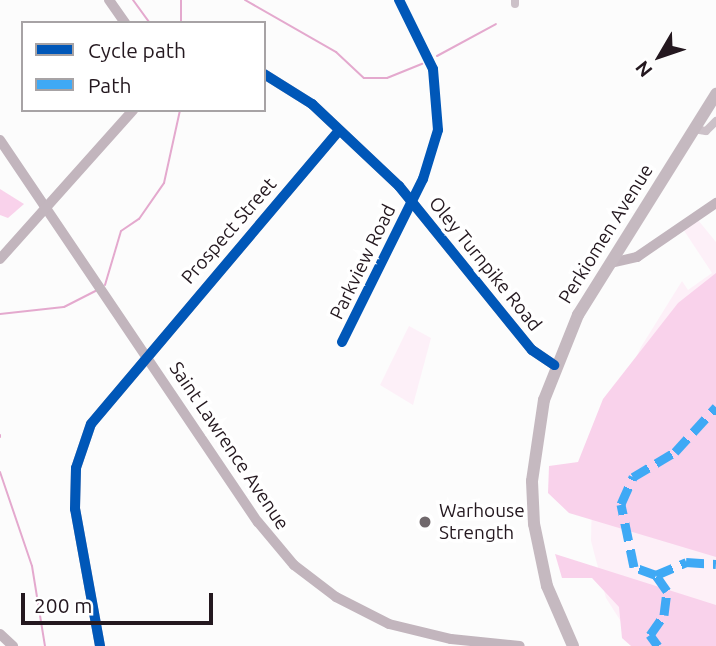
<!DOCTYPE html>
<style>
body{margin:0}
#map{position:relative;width:716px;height:646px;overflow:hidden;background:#fcfcfc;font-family:Ubuntu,sans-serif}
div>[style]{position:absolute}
.green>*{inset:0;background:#fdf0f8}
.forest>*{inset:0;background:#f9d2eb}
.stream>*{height:2px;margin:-1px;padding:0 1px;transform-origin:1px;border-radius:1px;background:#e4a9ce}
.street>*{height:8px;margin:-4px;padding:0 4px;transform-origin:4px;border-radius:4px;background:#ccc1c8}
.secondary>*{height:10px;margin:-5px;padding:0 5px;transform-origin:5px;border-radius:5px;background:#c2b5bd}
.primary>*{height:12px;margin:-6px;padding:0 6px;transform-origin:6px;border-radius:6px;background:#c5b9c0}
.quiet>*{height:9px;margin-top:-4.5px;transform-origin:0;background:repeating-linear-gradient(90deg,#3fa9f5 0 18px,transparent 0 27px)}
.cycleway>*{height:10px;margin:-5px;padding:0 5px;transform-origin:5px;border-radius:5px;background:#0057b8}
.dots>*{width:19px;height:19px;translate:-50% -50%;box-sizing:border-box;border:4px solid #fff;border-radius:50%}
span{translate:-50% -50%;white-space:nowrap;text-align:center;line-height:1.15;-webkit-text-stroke:7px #fff;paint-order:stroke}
.street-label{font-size:19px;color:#24181f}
.poi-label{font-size:19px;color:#24181f}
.left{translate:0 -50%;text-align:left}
.legend{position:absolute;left:21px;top:21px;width:245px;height:91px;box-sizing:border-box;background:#fff;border:2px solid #a7a3a5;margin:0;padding:9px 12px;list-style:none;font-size:21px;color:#24181f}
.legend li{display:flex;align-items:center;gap:14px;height:35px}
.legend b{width:35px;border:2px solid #a7a3a5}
.north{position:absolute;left:625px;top:21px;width:70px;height:70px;-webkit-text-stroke:5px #fff;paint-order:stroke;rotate:231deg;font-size:19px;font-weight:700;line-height:28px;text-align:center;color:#24181f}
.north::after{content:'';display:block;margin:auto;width:24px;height:32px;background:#24181f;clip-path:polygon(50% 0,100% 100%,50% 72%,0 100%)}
.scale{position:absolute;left:21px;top:593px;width:192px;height:32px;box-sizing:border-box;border:4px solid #24181f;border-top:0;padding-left:9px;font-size:21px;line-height:24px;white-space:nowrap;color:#24181f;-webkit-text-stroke:5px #fff;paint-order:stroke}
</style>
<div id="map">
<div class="green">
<div style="clip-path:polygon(698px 220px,716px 242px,716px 646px,627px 631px,606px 598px,591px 541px,593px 448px,641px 347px,682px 281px,688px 290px,712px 273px,683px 229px)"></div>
<div style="clip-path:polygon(409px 326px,431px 338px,413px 405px,380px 385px)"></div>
</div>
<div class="forest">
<div style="clip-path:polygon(0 189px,24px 204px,8px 218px,0 215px)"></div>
<div style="clip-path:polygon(716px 273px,716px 557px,569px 513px,548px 493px,549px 466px,578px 462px,603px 399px,678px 303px)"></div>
<div style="clip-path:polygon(555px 554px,716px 605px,716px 646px,631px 646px,622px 638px,619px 607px,592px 578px,562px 578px)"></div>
</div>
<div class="stream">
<div style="left:133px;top:0;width:29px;rotate:54deg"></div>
<div style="left:245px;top:0;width:105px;rotate:29.7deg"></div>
<div style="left:336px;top:52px;width:38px;rotate:43deg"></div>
<div style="left:364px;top:78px;width:23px"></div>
<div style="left:387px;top:78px;width:38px;rotate:-22deg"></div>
<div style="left:181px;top:23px;width:23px;rotate:-90deg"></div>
<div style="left:437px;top:56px;width:67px;rotate:-28.5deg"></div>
<div style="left:105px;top:285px;width:56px;rotate:-73.5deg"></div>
<div style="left:121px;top:231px;width:22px;rotate:-34deg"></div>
<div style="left:139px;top:219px;width:44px;rotate:-55.2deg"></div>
<div style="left:164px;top:183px;width:75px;rotate:-77.6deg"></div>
<div style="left:0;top:314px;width:64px;rotate:-6.2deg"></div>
<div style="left:64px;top:307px;width:38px;rotate:-27deg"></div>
<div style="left:0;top:435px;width:2px;rotate:90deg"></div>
<div style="left:0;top:472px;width:99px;rotate:71.2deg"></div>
<div style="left:32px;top:566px;width:81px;rotate:80.8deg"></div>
</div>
<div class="street">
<div style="left:515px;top:4px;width:4px;rotate:-90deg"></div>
<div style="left:693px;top:129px;width:13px;rotate:9deg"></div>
<div style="left:706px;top:131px;width:14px;rotate:-45deg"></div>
<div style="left:342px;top:342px;width:182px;rotate:-63.6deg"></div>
<div style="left:423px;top:179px;width:51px;rotate:-73deg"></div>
<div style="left:438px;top:130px;width:61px;rotate:-94.7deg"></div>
<div style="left:433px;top:69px;width:77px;rotate:-116.2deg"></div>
</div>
<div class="secondary">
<div style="left:109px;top:0;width:28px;rotate:55deg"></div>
<div style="left:264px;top:74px;width:57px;rotate:32deg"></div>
<div style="left:312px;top:104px;width:120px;rotate:43.3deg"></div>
<div style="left:399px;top:186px;width:211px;rotate:51deg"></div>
<div style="left:532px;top:350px;width:27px;rotate:34deg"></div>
<div style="left:0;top:140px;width:461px;rotate:56deg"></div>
<div style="left:258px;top:522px;width:56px;rotate:50.1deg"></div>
<div style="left:294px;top:565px;width:53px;rotate:37.3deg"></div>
<div style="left:336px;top:597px;width:59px;rotate:27deg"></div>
<div style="left:389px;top:624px;width:64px;rotate:13.6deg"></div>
<div style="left:451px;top:639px;width:69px;rotate:5.8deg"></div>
<div style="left:0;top:259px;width:200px;rotate:-48.2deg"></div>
<div style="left:611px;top:263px;width:27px;rotate:-13deg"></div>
<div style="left:637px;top:257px;width:96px;rotate:-34.4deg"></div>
<div style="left:0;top:634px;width:18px;rotate:43deg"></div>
<div style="left:100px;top:646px;width:139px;rotate:-100.3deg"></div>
<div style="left:75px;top:509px;width:41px;rotate:-88.6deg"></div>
<div style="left:76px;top:468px;width:46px;rotate:-71.2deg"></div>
<div style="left:91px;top:424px;width:384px;rotate:-49.8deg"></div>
</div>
<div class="primary">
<div style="left:573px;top:646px;width:65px;rotate:-113.4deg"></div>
<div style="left:547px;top:586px;width:63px;rotate:-101.8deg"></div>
<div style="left:534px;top:524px;width:43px;rotate:-92.7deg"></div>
<div style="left:532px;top:481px;width:82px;rotate:-81.6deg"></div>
<div style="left:544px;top:400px;width:92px;rotate:-68.2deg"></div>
<div style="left:578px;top:315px;width:261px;rotate:-58deg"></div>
</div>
<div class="quiet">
<div style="left:656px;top:575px;width:33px;rotate:-23deg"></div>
<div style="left:686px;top:562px;width:30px;rotate:4deg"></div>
<div style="left:658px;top:646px;width:14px;rotate:-126deg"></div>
<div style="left:650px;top:635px;width:24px;rotate:-55deg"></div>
<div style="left:664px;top:615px;width:24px;rotate:-83deg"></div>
<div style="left:667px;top:591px;width:19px;rotate:-125deg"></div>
<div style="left:656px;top:575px;width:23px;rotate:-160deg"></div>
<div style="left:634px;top:567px;width:64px;rotate:-101.7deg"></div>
<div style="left:621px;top:504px;width:30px;rotate:-66deg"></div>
<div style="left:633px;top:477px;width:49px;rotate:-30.8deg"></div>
<div style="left:675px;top:452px;width:61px;rotate:-47.7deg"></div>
</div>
<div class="cycleway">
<div style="left:264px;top:74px;width:57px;rotate:32deg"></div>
<div style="left:312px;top:104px;width:120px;rotate:43.3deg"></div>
<div style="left:399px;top:186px;width:211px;rotate:51deg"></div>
<div style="left:532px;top:350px;width:27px;rotate:34deg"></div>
<div style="left:342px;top:342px;width:182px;rotate:-63.6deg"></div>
<div style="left:423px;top:179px;width:51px;rotate:-73deg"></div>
<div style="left:438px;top:130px;width:61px;rotate:-94.7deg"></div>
<div style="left:433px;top:69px;width:77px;rotate:-116.2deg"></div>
<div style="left:100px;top:646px;width:139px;rotate:-100.3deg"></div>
<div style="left:75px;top:509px;width:41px;rotate:-88.6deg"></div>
<div style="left:76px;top:468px;width:46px;rotate:-71.2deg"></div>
<div style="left:91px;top:424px;width:384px;rotate:-49.8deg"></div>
</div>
<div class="dots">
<div style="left:425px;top:522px;background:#70686c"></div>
</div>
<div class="street-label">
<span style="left:229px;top:231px;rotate:-49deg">Prospect Street</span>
<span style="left:606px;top:234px;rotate:-58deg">Perkiomen Avenue</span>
<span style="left:363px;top:262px;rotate:-64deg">Parkview Road</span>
<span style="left:485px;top:264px;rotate:51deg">Oley Turnpike Road</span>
<span style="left:229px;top:446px;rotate:56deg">Saint Lawrence Avenue</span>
</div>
<div class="poi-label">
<span class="left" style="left:439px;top:522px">Warhouse<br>Strength</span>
</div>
<ul class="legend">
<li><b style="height:9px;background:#0057b8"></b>Cycle path</li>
<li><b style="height:9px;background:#3fa9f5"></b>Path</li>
</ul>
<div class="north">N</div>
<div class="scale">200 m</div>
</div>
